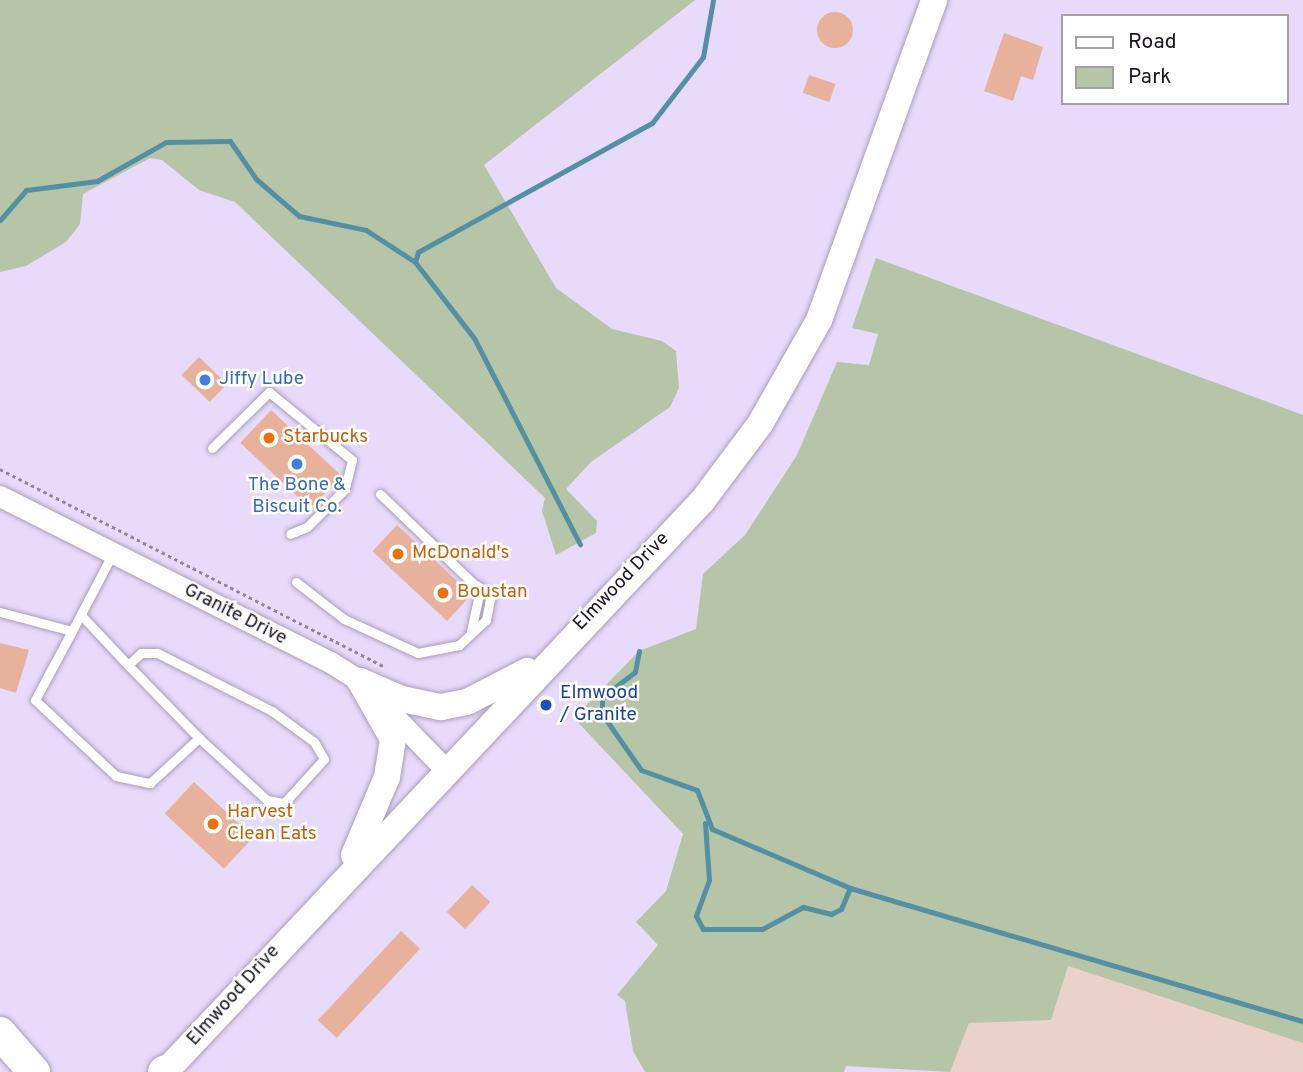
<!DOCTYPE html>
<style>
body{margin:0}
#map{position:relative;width:1303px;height:1072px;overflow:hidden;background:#e7dafb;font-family:Overpass,sans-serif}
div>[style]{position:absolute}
.industrial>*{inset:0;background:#ead1c9}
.green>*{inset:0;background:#b6c5a7}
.stream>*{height:5px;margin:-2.5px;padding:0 2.5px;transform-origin:2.5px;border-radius:2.5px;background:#5390a4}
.building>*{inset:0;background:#e7b19b;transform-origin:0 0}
.round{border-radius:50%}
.path>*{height:2.5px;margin-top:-1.25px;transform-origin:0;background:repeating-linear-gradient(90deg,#90879f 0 3.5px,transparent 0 7px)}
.roads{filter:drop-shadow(0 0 2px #aa9dbc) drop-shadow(0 0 2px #aa9dbc)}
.service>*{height:9px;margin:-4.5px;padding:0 4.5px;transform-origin:4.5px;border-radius:4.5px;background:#fff}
.tertiary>*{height:21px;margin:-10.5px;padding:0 10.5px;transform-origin:10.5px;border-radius:10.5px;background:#fff}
.primary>*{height:26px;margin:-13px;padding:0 13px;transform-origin:13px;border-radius:13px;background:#fff}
.motorway>*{height:32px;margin:-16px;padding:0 16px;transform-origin:16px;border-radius:16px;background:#fff}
.dots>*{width:19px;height:19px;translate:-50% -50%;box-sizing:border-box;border:4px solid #fff;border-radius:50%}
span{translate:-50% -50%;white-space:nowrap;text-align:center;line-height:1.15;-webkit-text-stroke:5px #fff;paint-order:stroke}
.shop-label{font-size:19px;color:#366cbe}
.left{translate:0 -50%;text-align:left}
.food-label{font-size:19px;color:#c56008}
.street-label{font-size:19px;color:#1a1520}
.transit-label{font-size:19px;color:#164399}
.legend{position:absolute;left:1061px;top:14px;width:228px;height:91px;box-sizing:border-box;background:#fff;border:2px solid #a3a1a6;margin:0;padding:9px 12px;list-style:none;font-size:21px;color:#1a1520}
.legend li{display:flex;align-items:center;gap:14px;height:35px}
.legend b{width:35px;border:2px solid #a3a1a6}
</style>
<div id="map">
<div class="industrial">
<div style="clip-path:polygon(1004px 929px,1303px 1002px,1303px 1072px,950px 1072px)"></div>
</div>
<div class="green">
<div style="clip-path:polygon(0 0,695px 0,484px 165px,556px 288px,612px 329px,662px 341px,676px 351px,679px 388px,670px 407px,591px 462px,566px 489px,597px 521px,596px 533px,556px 555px,542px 511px,545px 498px,235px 202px,199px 190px,162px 160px,150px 158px,83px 194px,80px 224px,66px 242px,26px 266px,0 272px)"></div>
<div style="clip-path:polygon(876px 258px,1303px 415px,1303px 1043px,1068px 966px,1051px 1020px,969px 1023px,950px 1072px,846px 1066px,844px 1072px,645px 1072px,633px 1051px,625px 1001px,617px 995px,658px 945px,636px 922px,666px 891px,683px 834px,574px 718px,639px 651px,696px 629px,703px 574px,745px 535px,797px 455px,837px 362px,869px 365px,878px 334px,852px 328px)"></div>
</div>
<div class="stream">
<div style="left:0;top:220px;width:40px;rotate:-49deg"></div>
<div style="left:26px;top:190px;width:72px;rotate:-7.2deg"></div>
<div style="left:97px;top:181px;width:79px;rotate:-29.5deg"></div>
<div style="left:166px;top:142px;width:64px;rotate:-0.9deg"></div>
<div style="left:230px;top:141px;width:46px;rotate:55.6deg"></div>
<div style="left:256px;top:179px;width:57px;rotate:40.7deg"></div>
<div style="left:299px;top:216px;width:68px;rotate:11.8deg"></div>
<div style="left:366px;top:230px;width:59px;rotate:33.1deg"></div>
<div style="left:415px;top:262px;width:96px;rotate:52.2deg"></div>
<div style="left:474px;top:338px;width:232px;rotate:62.8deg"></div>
<div style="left:415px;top:262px;width:10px;rotate:-73deg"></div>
<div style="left:418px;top:252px;width:267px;rotate:-28.9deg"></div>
<div style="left:652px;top:123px;width:83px;rotate:-52.3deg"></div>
<div style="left:703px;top:57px;width:58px;rotate:-80deg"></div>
<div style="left:639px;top:651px;width:21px;rotate:101deg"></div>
<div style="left:635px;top:672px;width:41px;rotate:142.9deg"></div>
<div style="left:602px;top:697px;width:17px;rotate:90deg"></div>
<div style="left:602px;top:714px;width:68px;rotate:55.1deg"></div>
<div style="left:641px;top:770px;width:59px;rotate:19.7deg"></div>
<div style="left:697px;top:790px;width:42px;rotate:69deg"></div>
<div style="left:712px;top:829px;width:150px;rotate:23.1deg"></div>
<div style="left:850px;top:888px;width:472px;rotate:16.4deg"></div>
<div style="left:705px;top:823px;width:57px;rotate:86deg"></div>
<div style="left:709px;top:880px;width:38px;rotate:110deg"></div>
<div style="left:696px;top:916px;width:15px;rotate:62deg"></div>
<div style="left:703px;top:929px;width:59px"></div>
<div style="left:762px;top:929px;width:47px;rotate:-28.2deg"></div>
<div style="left:803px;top:907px;width:29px;rotate:14deg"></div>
<div style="left:831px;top:914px;width:11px;rotate:-27deg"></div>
<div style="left:841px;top:909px;width:23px;rotate:-67deg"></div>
</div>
<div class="building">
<div class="round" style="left:817px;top:12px;width:36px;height:36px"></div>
<div style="clip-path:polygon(1004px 33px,1043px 47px,1033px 80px,1021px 76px,1013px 101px,984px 91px)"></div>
<div style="left:809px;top:75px;width:28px;height:19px;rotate:19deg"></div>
<div style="left:199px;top:357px;width:39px;height:25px;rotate:44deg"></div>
<div style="left:271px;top:410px;width:96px;height:45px;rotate:43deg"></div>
<div style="left:397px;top:525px;width:102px;height:36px;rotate:43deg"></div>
<div style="clip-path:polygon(0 643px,29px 650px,16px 693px,0 688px)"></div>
<div style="left:194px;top:782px;width:81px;height:43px;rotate:43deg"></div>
<div style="left:472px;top:885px;width:25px;height:37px;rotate:43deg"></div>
<div style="left:401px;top:931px;width:26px;height:122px;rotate:43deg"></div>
</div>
<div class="path">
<div style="left:0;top:469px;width:434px;rotate:27.2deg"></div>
</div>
<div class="roads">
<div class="service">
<div style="left:212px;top:448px;width:80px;rotate:-44.5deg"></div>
<div style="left:269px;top:392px;width:107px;rotate:39.3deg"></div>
<div style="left:352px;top:460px;width:30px;rotate:104deg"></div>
<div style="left:345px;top:489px;width:54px;rotate:135deg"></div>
<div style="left:307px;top:527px;width:18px;rotate:158deg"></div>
<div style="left:380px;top:494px;width:139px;rotate:43.8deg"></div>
<div style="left:480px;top:590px;width:42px;rotate:102.4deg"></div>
<div style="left:296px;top:582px;width:61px;rotate:37.6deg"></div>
<div style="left:344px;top:619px;width:81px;rotate:24.7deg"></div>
<div style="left:418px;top:653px;width:42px;rotate:-11deg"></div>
<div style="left:459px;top:645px;width:37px;rotate:-43deg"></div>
<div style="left:486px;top:620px;width:25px;rotate:-79deg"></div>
<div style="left:491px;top:595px;width:18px;rotate:-146deg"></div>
<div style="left:0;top:612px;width:74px;rotate:14.8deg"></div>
<div style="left:72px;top:631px;width:88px;rotate:-62.3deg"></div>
<div style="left:81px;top:615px;width:69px;rotate:46.8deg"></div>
<div style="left:72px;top:631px;width:78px;rotate:118.2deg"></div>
<div style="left:35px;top:700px;width:111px;rotate:43.2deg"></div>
<div style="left:116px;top:776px;width:35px;rotate:12deg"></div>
<div style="left:150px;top:783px;width:67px;rotate:-42.6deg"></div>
<div style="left:199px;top:738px;width:92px;rotate:42.4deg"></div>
<div style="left:267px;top:800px;width:17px;rotate:10deg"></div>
<div style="left:284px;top:803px;width:59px;rotate:-47.7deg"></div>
<div style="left:324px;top:759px;width:20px;rotate:-120deg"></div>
<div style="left:314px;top:742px;width:52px;rotate:-143.6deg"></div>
<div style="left:272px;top:711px;width:129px;rotate:-153.2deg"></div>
<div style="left:157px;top:653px;width:16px;rotate:180deg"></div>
<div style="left:141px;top:653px;width:18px;rotate:137deg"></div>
<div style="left:128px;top:665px;width:102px;rotate:45.8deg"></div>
</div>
<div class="tertiary">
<div style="left:0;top:496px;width:369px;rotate:26.7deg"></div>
<div style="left:330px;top:662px;width:36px;rotate:32deg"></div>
<div style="left:360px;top:681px;width:121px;rotate:46deg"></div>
</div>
<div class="primary">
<div style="left:360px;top:681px;width:46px;rotate:23.2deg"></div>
<div style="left:402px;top:699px;width:40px;rotate:12deg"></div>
<div style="left:441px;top:707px;width:26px;rotate:-11deg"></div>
<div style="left:467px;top:702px;width:68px;rotate:-27.3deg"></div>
<div style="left:354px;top:855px;width:85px;rotate:-67.1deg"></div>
<div style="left:387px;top:777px;width:38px;rotate:-81deg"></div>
<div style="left:393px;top:739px;width:67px;rotate:-119.6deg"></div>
<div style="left:165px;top:1072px;width:785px;rotate:-46.75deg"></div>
<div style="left:703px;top:500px;width:95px;rotate:-53.1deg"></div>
<div style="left:760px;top:424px;width:120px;rotate:-60.4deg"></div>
<div style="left:819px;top:320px;width:340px;rotate:-70.2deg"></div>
</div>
<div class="motorway">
<div style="left:0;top:1033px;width:52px;rotate:48.9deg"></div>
<div style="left:164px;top:1072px;width:2px;rotate:-27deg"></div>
</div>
</div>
<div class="dots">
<div style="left:205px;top:380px;background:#3f7fe0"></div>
<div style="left:269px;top:438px;background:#e8710a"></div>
<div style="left:297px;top:464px;background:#3f7fe0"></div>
<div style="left:398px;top:554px;background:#e8710a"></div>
<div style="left:443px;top:593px;background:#e8710a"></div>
<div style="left:546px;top:705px;background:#1a4fb4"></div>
<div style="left:213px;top:824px;background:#e8710a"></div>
</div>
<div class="shop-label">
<span class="left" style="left:219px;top:380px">Jiffy Lube</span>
<span style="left:297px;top:497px">The Bone &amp;<br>Biscuit Co.</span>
</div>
<div class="food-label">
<span class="left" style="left:283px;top:438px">Starbucks</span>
<span class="left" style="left:412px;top:554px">McDonald's</span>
<span class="left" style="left:457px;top:593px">Boustan</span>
<span class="left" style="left:227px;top:824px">Harvest<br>Clean Eats</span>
</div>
<div class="street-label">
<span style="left:622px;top:582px;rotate:-46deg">Elmwood Drive</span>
<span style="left:235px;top:615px;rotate:27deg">Granite Drive</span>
<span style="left:234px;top:996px;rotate:-48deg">Elmwood Drive</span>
</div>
<div class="transit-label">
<span class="left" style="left:560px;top:705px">Elmwood<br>/ Granite</span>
</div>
<ul class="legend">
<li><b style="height:9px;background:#fff"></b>Road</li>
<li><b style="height:19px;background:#b6c5a7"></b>Park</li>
</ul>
</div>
